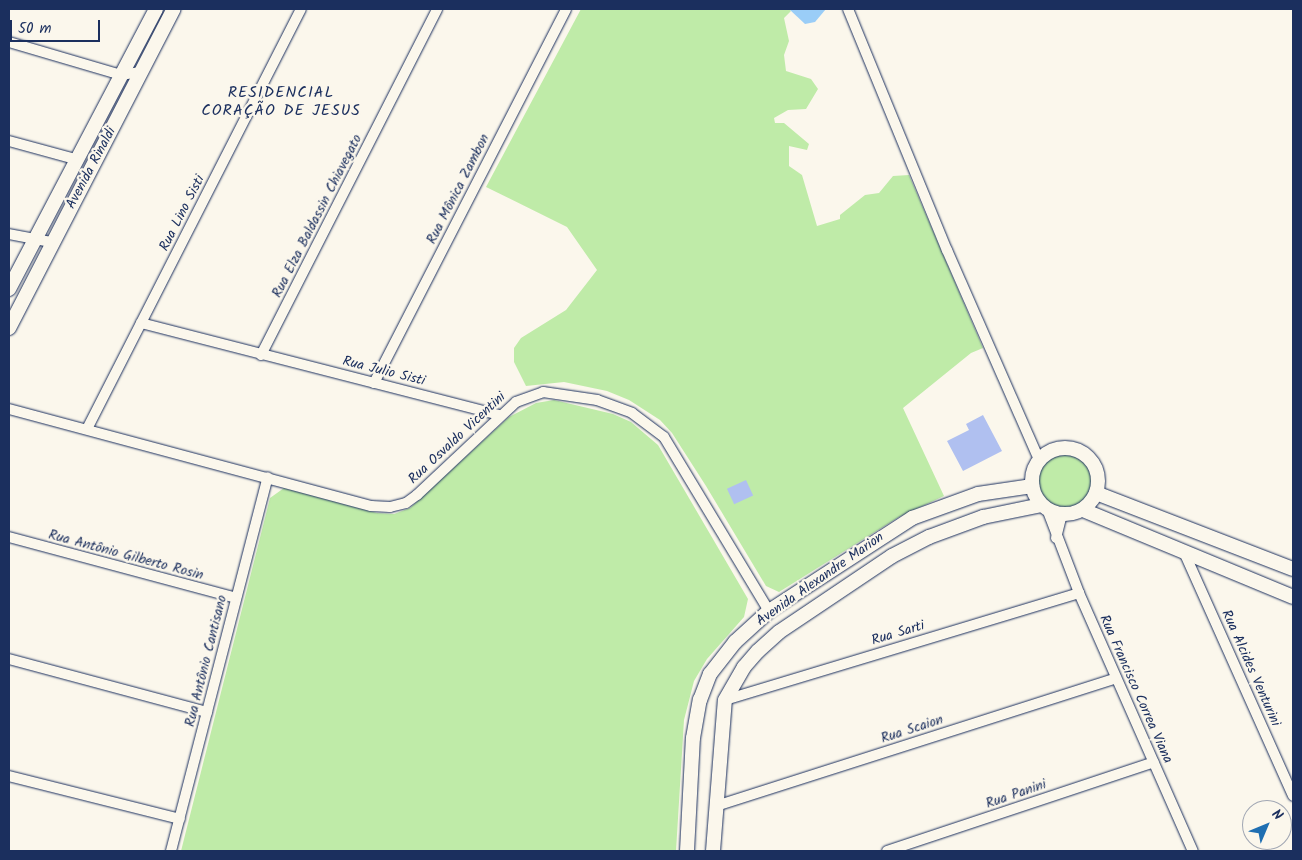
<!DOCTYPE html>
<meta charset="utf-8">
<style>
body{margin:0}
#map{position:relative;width:1302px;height:860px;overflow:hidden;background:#fbf7ec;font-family:Kalam,sans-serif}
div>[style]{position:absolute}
.green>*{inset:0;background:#bfeba8}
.round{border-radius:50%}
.water>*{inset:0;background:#9acdf7}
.building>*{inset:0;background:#b0c0f0;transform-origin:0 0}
.roads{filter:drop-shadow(0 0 1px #1b2f5e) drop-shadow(0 0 1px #1b2f5e)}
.street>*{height:10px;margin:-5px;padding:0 5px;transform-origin:5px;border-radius:5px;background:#fbf7ec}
.secondary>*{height:14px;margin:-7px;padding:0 7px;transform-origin:7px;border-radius:7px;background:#fbf7ec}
.secondary>.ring{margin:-7px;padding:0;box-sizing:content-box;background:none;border:14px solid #fbf7ec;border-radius:50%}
span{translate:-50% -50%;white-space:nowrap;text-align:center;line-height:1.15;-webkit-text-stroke:4.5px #fbf7ec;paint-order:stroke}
.street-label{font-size:14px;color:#1b2f5e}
.quarter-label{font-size:16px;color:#1b2f5e;letter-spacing:1px}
.frame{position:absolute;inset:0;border:10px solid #1b2f5e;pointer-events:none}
.north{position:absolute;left:1242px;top:800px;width:50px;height:50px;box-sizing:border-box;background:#fbf7ec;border:1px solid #a1a7b3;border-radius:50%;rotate:45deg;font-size:14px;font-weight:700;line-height:20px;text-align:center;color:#1b2f5e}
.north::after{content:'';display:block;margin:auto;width:18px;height:22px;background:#1f6fb2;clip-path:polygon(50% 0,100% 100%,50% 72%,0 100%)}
.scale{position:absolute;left:10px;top:20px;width:90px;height:22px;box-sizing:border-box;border:2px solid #1b2f5e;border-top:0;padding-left:6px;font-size:15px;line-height:18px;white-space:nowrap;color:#1b2f5e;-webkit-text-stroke:4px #fbf7ec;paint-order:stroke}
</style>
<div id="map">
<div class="green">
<div style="clip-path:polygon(581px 9px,789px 9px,791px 11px,784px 18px,789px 41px,784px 55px,786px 71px,811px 79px,818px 89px,806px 109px,788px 110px,774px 118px,775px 123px,784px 123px,809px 144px,807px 150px,789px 146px,789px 166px,802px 175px,817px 226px,840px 219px,840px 215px,865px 195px,879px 193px,893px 176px,909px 175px,983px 348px,971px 353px,903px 408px,944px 496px,899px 517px,779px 592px,766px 586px,706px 486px,672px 433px,660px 420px,629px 400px,607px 391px,564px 382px,526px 386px,514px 362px,514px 348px,521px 338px,566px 310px,597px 270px,567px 227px,486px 187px)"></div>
<div style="clip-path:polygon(554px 400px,613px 414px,631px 422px,658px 445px,748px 599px,744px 617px,707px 659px,694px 681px,684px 720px,676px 851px,181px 851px,270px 498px,284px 488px,377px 513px,394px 514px,410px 508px,509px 417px,536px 403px)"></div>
<div class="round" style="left:1038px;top:455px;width:54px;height:54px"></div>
</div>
<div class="water">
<div style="clip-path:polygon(789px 9px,826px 9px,815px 22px,805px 24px)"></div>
</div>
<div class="building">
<div style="clip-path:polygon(983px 415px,1002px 451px,963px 471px,947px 441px,969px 430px,966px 424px)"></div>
<div style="left:746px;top:480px;width:17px;height:21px;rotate:65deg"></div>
</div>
<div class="roads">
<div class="street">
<div style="left:848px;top:9px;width:261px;rotate:67.7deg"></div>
<div style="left:947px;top:250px;width:229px;rotate:66.3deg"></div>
<div style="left:9px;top:42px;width:117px;rotate:16.4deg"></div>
<div style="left:121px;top:75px;width:20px;rotate:-9deg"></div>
<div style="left:9px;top:141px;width:68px;rotate:15.3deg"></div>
<div style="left:9px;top:234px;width:43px;rotate:10.8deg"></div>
<div style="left:141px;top:323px;width:371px;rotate:14.4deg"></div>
<div style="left:261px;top:355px;width:388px;rotate:-63deg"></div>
<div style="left:374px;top:383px;width:420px;rotate:-62.8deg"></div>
<div style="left:9px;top:409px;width:375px;rotate:15deg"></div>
<div style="left:371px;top:506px;width:19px;rotate:3deg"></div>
<div style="left:390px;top:507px;width:16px;rotate:-14deg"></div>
<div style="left:406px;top:503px;width:14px;rotate:-36deg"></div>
<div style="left:417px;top:495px;width:136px;rotate:-43.2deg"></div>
<div style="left:516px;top:402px;width:29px;rotate:-20deg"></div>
<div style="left:543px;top:392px;width:55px;rotate:8.4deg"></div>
<div style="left:597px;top:400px;width:37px;rotate:20deg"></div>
<div style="left:632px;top:413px;width:40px;rotate:37deg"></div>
<div style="left:664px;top:437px;width:203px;rotate:58.9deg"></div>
<div style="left:87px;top:429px;width:471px;rotate:-63deg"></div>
<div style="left:1047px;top:509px;width:90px;rotate:69.1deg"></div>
<div style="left:1079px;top:593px;width:282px;rotate:66.2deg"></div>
<div style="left:9px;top:537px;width:235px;rotate:15deg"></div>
<div style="left:1056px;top:538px;width:25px;rotate:-76deg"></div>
<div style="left:1184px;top:552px;width:267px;rotate:65.9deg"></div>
<div style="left:9px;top:659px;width:205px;rotate:15deg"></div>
<div style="left:725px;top:700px;width:370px;rotate:-16.8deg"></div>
<div style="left:9px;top:776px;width:176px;rotate:14.1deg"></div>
<div style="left:716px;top:806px;width:420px;rotate:-17.7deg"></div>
<div style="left:171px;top:851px;width:386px;rotate:-75.5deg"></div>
<div style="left:887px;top:851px;width:281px;rotate:-18.4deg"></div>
</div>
<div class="secondary">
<div style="left:9px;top:289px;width:316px;rotate:-62.3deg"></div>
<div style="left:9px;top:328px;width:359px;rotate:-62.7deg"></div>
<div class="ring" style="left:1032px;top:448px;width:52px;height:52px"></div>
<div style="left:1096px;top:493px;width:211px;rotate:21.1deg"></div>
<div style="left:1083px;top:510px;width:227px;rotate:22.5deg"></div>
<div style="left:687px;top:851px;width:113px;rotate:-87deg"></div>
<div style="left:693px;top:738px;width:39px;rotate:-80deg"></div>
<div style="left:700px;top:700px;width:28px;rotate:-69deg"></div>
<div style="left:710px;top:674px;width:41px;rotate:-52deg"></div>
<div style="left:735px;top:642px;width:46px;rotate:-42.4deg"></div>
<div style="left:769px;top:611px;width:171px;rotate:-33deg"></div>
<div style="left:912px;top:518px;width:70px;rotate:-20deg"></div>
<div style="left:978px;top:494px;width:55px;rotate:-8.4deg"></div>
<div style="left:713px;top:851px;width:151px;rotate:-85.5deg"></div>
<div style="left:725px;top:700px;width:38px;rotate:-60deg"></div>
<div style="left:744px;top:667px;width:21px;rotate:-49deg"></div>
<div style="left:758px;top:651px;width:28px;rotate:-42deg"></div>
<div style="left:779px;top:632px;width:136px;rotate:-33.9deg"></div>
<div style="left:892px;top:556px;width:42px;rotate:-27.2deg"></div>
<div style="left:929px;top:537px;width:58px;rotate:-20.3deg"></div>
<div style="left:983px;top:517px;width:59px;rotate:-11.7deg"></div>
</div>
</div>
<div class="street-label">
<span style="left:91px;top:168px;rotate:-62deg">Avenida Rinaldi</span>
<span style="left:458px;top:189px;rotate:-63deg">Rua Mônica Zambon</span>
<span style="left:182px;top:213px;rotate:-63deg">Rua Lino Sisti</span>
<span style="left:317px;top:216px;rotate:-63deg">Rua Elza Baldassin Chiavegato</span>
<span style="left:384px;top:371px;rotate:14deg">Rua Julio Sisti</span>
<span style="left:457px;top:438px;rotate:-43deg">Rua Osvaldo Vicentini</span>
<span style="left:126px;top:555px;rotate:15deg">Rua Antônio Gilberto Rosin</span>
<span style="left:820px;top:579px;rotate:-35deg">Avenida Alexandre Marion</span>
<span style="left:898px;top:633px;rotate:-17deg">Rua Sarti</span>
<span style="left:206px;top:661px;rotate:-76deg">Rua Antônio Cantisano</span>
<span style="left:1251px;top:668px;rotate:66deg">Rua Alcides Venturini</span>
<span style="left:1136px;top:689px;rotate:66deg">Rua Francisco Correa Viana</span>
<span style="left:912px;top:729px;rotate:-18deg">Rua Scaion</span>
<span style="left:1016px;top:794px;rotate:-19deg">Rua Panini</span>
</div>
<div class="quarter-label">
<span style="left:281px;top:102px">RESIDENCIAL<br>CORAÇÃO DE JESUS</span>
</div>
<div class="frame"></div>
<div class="north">N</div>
<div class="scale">50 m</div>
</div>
